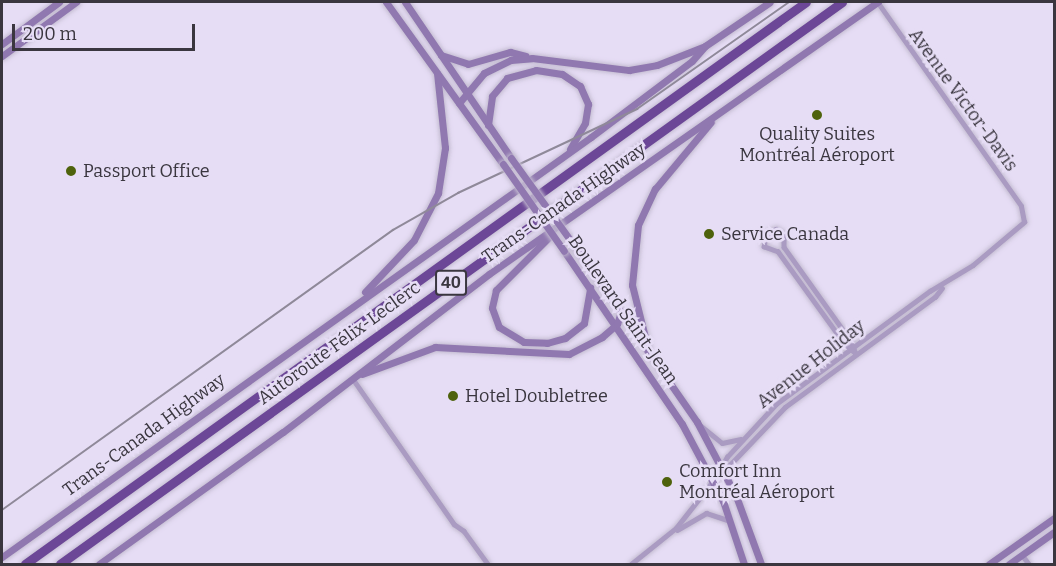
<!DOCTYPE html>
<meta charset="utf-8">
<style>
body{margin:0}
#map{position:relative;width:1056px;height:566px;overflow:hidden;background:#e6ddf5;font-family:Bitter,serif}
div>[style]{position:absolute}
.roads{filter:drop-shadow(0 0 2px #c4bcd1) drop-shadow(0 0 2px #c4bcd1)}
.street>*{height:4.5px;margin:-2.25px;padding:0 2.25px;transform-origin:2.25px;border-radius:2.25px;background:#aa9bc2}
.secondary>*{height:7px;margin:-3.5px;padding:0 3.5px;transform-origin:3.5px;border-radius:3.5px;background:#9078b0}
.highway>*{height:9px;margin:-4.5px;padding:0 4.5px;transform-origin:4.5px;border-radius:4.5px;background:#6c4797}
.tram>*{height:1.5px;margin:-0.75px;padding:0 0.75px;transform-origin:0.75px;border-radius:0.75px;background:#8f8999}
.bridges{filter:drop-shadow(0 0 2px #c4bcd1) drop-shadow(0 0 2px #c4bcd1)}
.secondary-bridge>*{height:7px;margin:-3.5px;padding:0 3.5px;transform-origin:3.5px;border-radius:3.5px;background:#9078b0}
.dots>*{width:16px;height:16px;translate:-50% -50%;box-sizing:border-box;border:3px solid #e6ddf5;border-radius:50%}
span{translate:-50% -50%;white-space:nowrap;text-align:center;line-height:1.15;-webkit-text-stroke:5px #e6ddf5;paint-order:stroke}
.shield-label span{padding:2px 4px;background:#e6ddf5;border:2px solid;border-radius:4px;-webkit-text-stroke-width:0}
.shield-label{font-size:16px;color:#3a363f;font-weight:700}
.street-label{font-size:18px;color:#3a363f}
.poi-label{font-size:18px;color:#3a363f}
.left{translate:0 -50%;text-align:left}
.frame{position:absolute;inset:0;border:3px solid #3a363f;pointer-events:none}
.scale{position:absolute;left:12px;top:24px;width:183px;height:27px;box-sizing:border-box;border:3px solid #3a363f;border-top:0;padding-left:8px;font-size:18px;line-height:21px;white-space:nowrap;color:#3a363f;-webkit-text-stroke:4px #e6ddf5;paint-order:stroke}
</style>
<div id="map">
<div class="roads">
<div class="street">
<div style="left:776px;top:229px;width:9px;rotate:32deg"></div>
<div style="left:784px;top:234px;width:13px;rotate:90deg"></div>
<div style="left:784px;top:247px;width:115px;rotate:54.5deg"></div>
<div style="left:851px;top:341px;width:14px;rotate:69deg"></div>
<div style="left:856px;top:354px;width:14px;rotate:-141deg"></div>
<div style="left:845px;top:345px;width:115px;rotate:-125.8deg"></div>
<div style="left:778px;top:252px;width:15px;rotate:-160deg"></div>
<div style="left:764px;top:247px;width:13px;rotate:-86deg"></div>
<div style="left:765px;top:234px;width:12px;rotate:-24deg"></div>
<div style="left:353px;top:379px;width:177px;rotate:55.1deg"></div>
<div style="left:454px;top:524px;width:12px;rotate:35deg"></div>
<div style="left:464px;top:531px;width:41px;rotate:54deg"></div>
<div style="left:700px;top:425px;width:28px;rotate:39deg"></div>
<div style="left:722px;top:443px;width:19px;rotate:-12deg"></div>
<div style="left:722px;top:473px;width:91px;rotate:-46.3deg"></div>
<div style="left:785px;top:407px;width:186px;rotate:-36.3deg"></div>
<div style="left:935px;top:297px;width:11px;rotate:-52deg"></div>
<div style="left:677px;top:530px;width:34px;rotate:-30deg"></div>
<div style="left:706px;top:513px;width:23px;rotate:18deg"></div>
<div style="left:1022px;top:555px;width:11px;rotate:52deg"></div>
<div style="left:631px;top:564px;width:58px;rotate:-38.7deg"></div>
<div style="left:676px;top:528px;width:60px;rotate:-51.8deg"></div>
<div style="left:713px;top:481px;width:28px;rotate:-60deg"></div>
<div style="left:727px;top:457px;width:72px;rotate:-47.2deg"></div>
<div style="left:776px;top:404px;width:191px;rotate:-36.3deg"></div>
<div style="left:930px;top:291px;width:50px;rotate:-31.2deg"></div>
<div style="left:973px;top:265px;width:67px;rotate:-40.1deg"></div>
<div style="left:1024px;top:222px;width:16px;rotate:-101deg"></div>
<div style="left:1021px;top:206px;width:250px;rotate:-125.2deg"></div>
</div>
<div class="secondary">
<div style="left:386px;top:2px;width:200px;rotate:54.2deg"></div>
<div style="left:405px;top:2px;width:189px;rotate:55.8deg"></div>
<div style="left:2px;top:44px;width:71px;rotate:-36.4deg"></div>
<div style="left:441px;top:55px;width:28px;rotate:18deg"></div>
<div style="left:468px;top:64px;width:44px;rotate:-15.9deg"></div>
<div style="left:510px;top:52px;width:16px;rotate:14deg"></div>
<div style="left:2px;top:56px;width:92px;rotate:-36.1deg"></div>
<div style="left:459px;top:103px;width:39px;rotate:-50deg"></div>
<div style="left:484px;top:73px;width:30px;rotate:-26deg"></div>
<div style="left:511px;top:60px;width:21px;rotate:-5deg"></div>
<div style="left:532px;top:58px;width:98px;rotate:7.1deg"></div>
<div style="left:629px;top:70px;width:28px;rotate:-10deg"></div>
<div style="left:657px;top:65px;width:49px;rotate:-21.4deg"></div>
<div style="left:488px;top:125px;width:29px;rotate:-82deg"></div>
<div style="left:492px;top:96px;width:23px;rotate:-50deg"></div>
<div style="left:507px;top:78px;width:30px;rotate:-15deg"></div>
<div style="left:536px;top:70px;width:26px;rotate:9deg"></div>
<div style="left:562px;top:74px;width:22px;rotate:34deg"></div>
<div style="left:580px;top:86px;width:20px;rotate:66deg"></div>
<div style="left:588px;top:104px;width:19px;rotate:99deg"></div>
<div style="left:585px;top:123px;width:30px;rotate:120deg"></div>
<div style="left:551px;top:235px;width:78px;rotate:135deg"></div>
<div style="left:496px;top:290px;width:18px;rotate:103deg"></div>
<div style="left:492px;top:308px;width:20px;rotate:70deg"></div>
<div style="left:499px;top:327px;width:29px;rotate:31deg"></div>
<div style="left:524px;top:342px;width:23px;rotate:2deg"></div>
<div style="left:547px;top:343px;width:19px;rotate:-16deg"></div>
<div style="left:565px;top:338px;width:24px;rotate:-38deg"></div>
<div style="left:584px;top:323px;width:36px;rotate:-80deg"></div>
<div style="left:576px;top:248px;width:212px;rotate:55.2deg"></div>
<div style="left:697px;top:422px;width:84px;rotate:62.2deg"></div>
<div style="left:736px;top:496px;width:72px;rotate:69.8deg"></div>
<div style="left:564px;top:251px;width:209px;rotate:55.7deg"></div>
<div style="left:682px;top:424px;width:87px;rotate:62deg"></div>
<div style="left:723px;top:501px;width:66px;rotate:71.6deg"></div>
<div style="left:365px;top:292px;width:71px;rotate:-46.7deg"></div>
<div style="left:414px;top:240px;width:53px;rotate:-62.9deg"></div>
<div style="left:438px;top:193px;width:46px;rotate:-81.2deg"></div>
<div style="left:445px;top:148px;width:75px;rotate:-96.1deg"></div>
<div style="left:647px;top:345px;width:62px;rotate:-104deg"></div>
<div style="left:632px;top:285px;width:60px;rotate:-84.3deg"></div>
<div style="left:638px;top:225px;width:40px;rotate:-65deg"></div>
<div style="left:655px;top:189px;width:87px;rotate:-50.1deg"></div>
<div style="left:362px;top:374px;width:78px;rotate:-20.3deg"></div>
<div style="left:435px;top:347px;width:134px;rotate:3deg"></div>
<div style="left:569px;top:354px;width:37px;rotate:-27deg"></div>
<div style="left:602px;top:337px;width:20px;rotate:-41deg"></div>
<div style="left:617px;top:324px;width:13px;rotate:-72deg"></div>
<div style="left:2px;top:557px;width:723px;rotate:-35.49deg"></div>
<div style="left:591px;top:137px;width:126px;rotate:-37deg"></div>
<div style="left:692px;top:61px;width:20px;rotate:-49deg"></div>
<div style="left:705px;top:46px;width:78px;rotate:-34.1deg"></div>
<div style="left:99px;top:564px;width:226px;rotate:-35.7deg"></div>
<div style="left:283px;top:432px;width:260px;rotate:-37.5deg"></div>
<div style="left:489px;top:274px;width:475px;rotate:-35deg"></div>
<div style="left:989px;top:564px;width:80px;rotate:-35.3deg"></div>
<div style="left:1009px;top:564px;width:55px;rotate:-35.4deg"></div>
</div>
<div class="highway">
<div style="left:25px;top:564px;width:962px;rotate:-35.74deg"></div>
<div style="left:60px;top:564px;width:963px;rotate:-35.7deg"></div>
</div>
</div>
<div class="tram">
<div style="left:2px;top:510px;width:481px;rotate:-35.6deg"></div>
<div style="left:393px;top:230px;width:75px;rotate:-29.6deg"></div>
<div style="left:458px;top:193px;width:198px;rotate:-25.1deg"></div>
<div style="left:637px;top:109px;width:186px;rotate:-35.1deg"></div>
</div>
<div class="bridges">
<div class="secondary-bridge">
<div style="left:511px;top:158px;width:111px;rotate:54.2deg"></div>
<div style="left:503px;top:164px;width:106px;rotate:55deg"></div>
</div>
</div>
<div class="dots">
<div style="left:817px;top:115px;background:#4e620c"></div>
<div style="left:71px;top:171px;background:#4e620c"></div>
<div style="left:709px;top:234px;background:#4e620c"></div>
<div style="left:453px;top:396px;background:#4e620c"></div>
<div style="left:667px;top:482px;background:#4e620c"></div>
</div>
<div class="shield-label">
<span style="left:451px;top:283px">40</span>
</div>
<div class="street-label">
<span style="left:963px;top:100px;rotate:54deg">Avenue Victor-Davis</span>
<span style="left:564px;top:203px;rotate:-35deg">Trans-Canada Highway</span>
<span style="left:623px;top:310px;rotate:55deg">Boulevard Saint-Jean</span>
<span style="left:339px;top:343px;rotate:-36deg">Autoroute Félix-Leclerc</span>
<span style="left:811px;top:364px;rotate:-38deg">Avenue Holiday</span>
<span style="left:144px;top:435px;rotate:-36deg">Trans-Canada Highway</span>
</div>
<div class="poi-label">
<span style="left:817px;top:145px">Quality Suites<br>Montréal Aéroport</span>
<span class="left" style="left:83px;top:171px">Passport Office</span>
<span class="left" style="left:721px;top:234px">Service Canada</span>
<span class="left" style="left:465px;top:396px">Hotel Doubletree</span>
<span class="left" style="left:679px;top:482px">Comfort Inn<br>Montréal Aéroport</span>
</div>
<div class="frame"></div>
<div class="scale">200 m</div>
</div>
